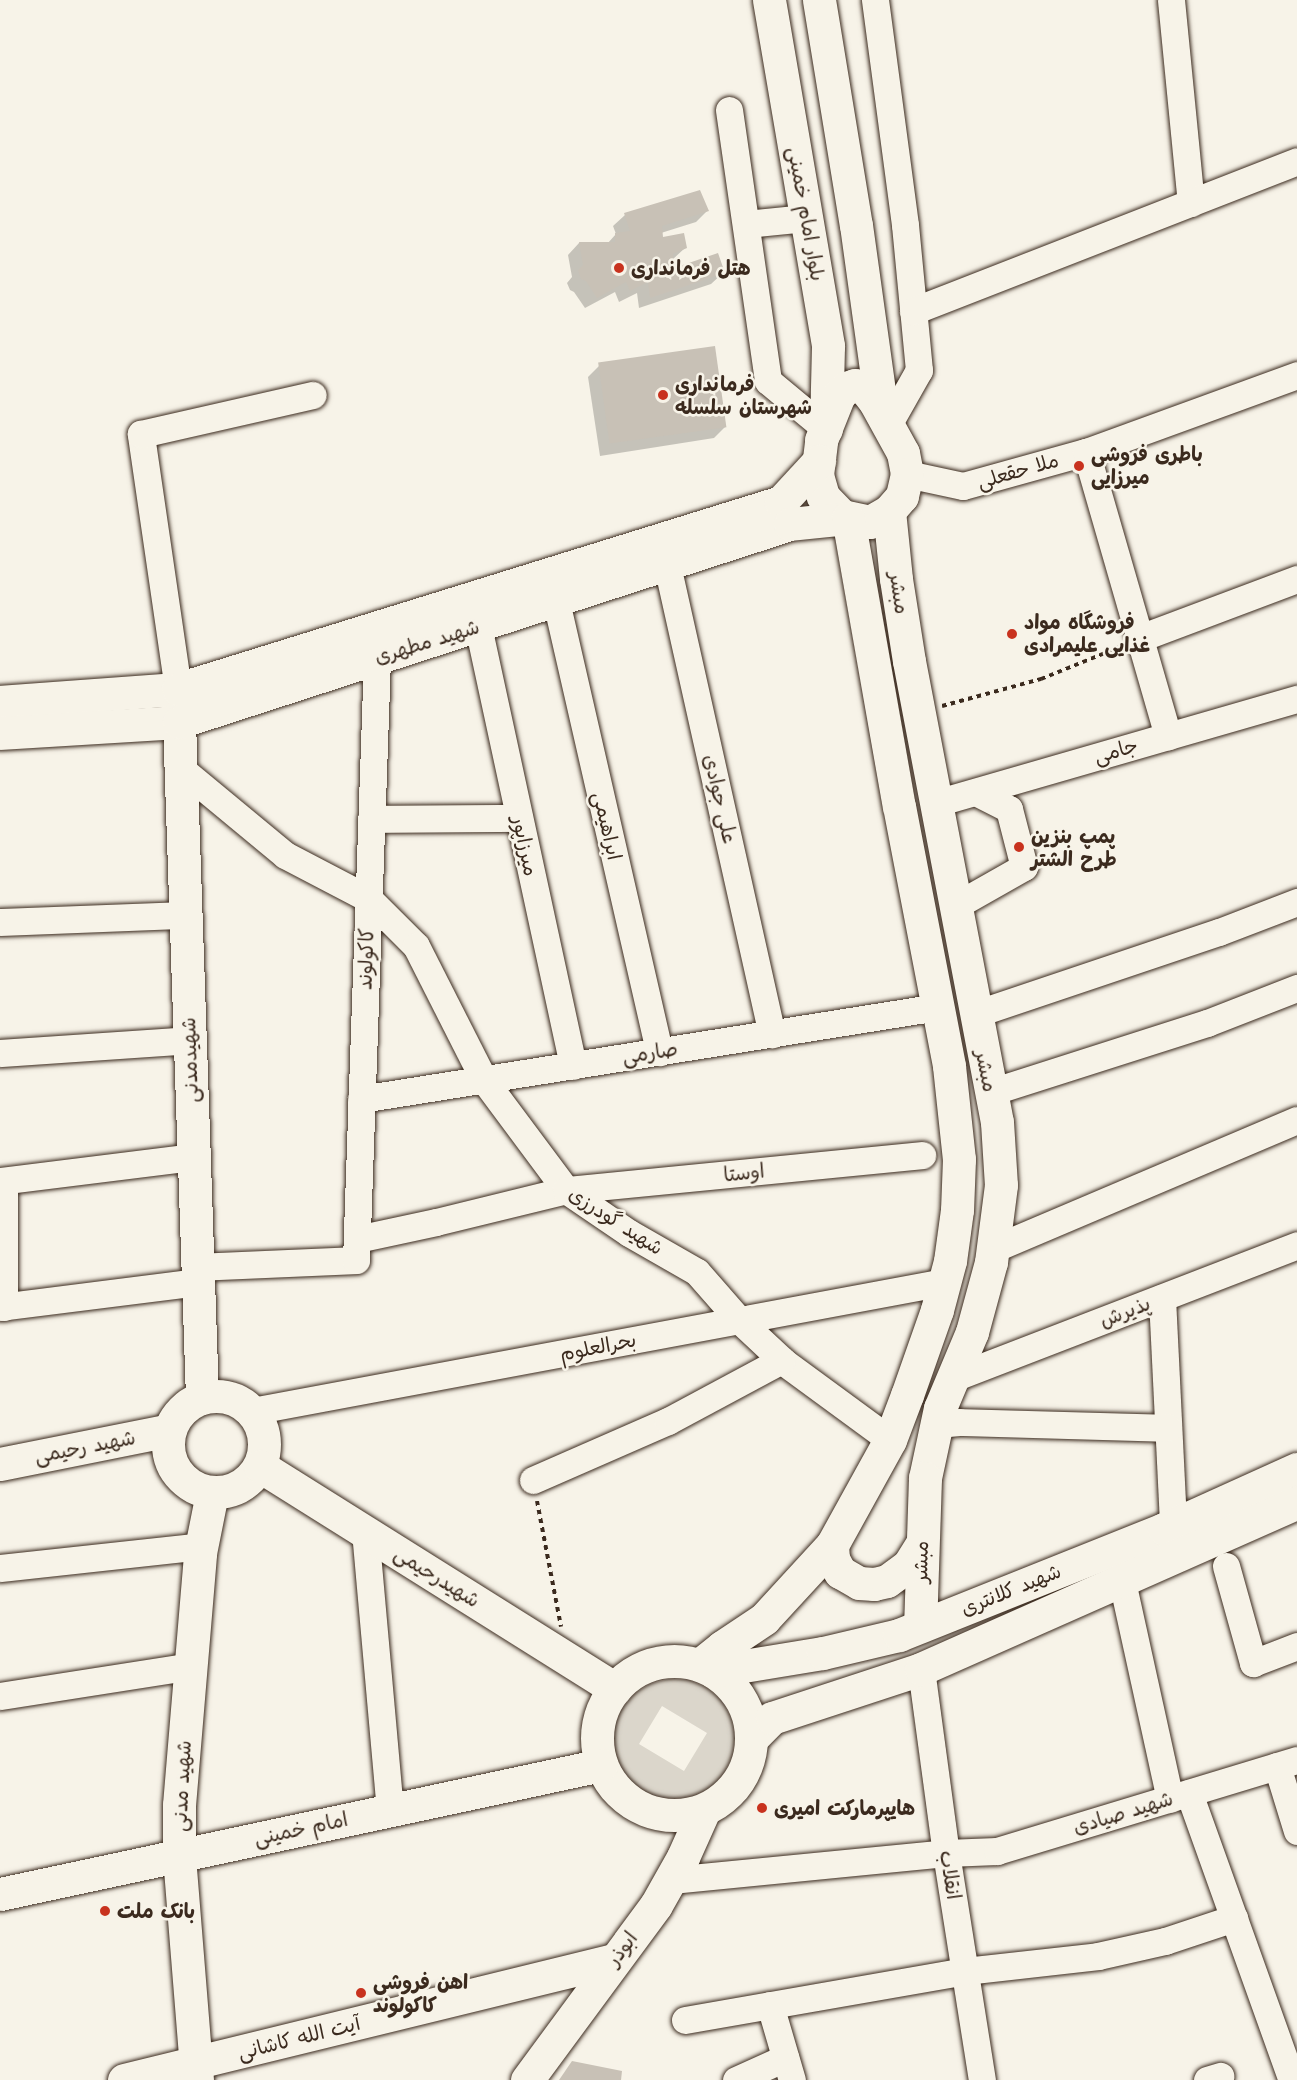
<!DOCTYPE html>
<meta charset="utf-8">
<style>
body{margin:0}
#map{position:relative;width:1297px;height:2080px;overflow:hidden;background:#f7f3e8;font-family:"Comic Neue","Playpen Sans Arabic",sans-serif}
div>[style]{position:absolute}
.green>*{inset:0;background:#dbd6cb}
.shadow>*{inset:0;background:#0003}
.building>*{inset:0;background:#c8c1b6;transform-origin:0 0}
.path>*{height:4px;margin-top:-2px;transform-origin:0;background:repeating-linear-gradient(90deg,#3b2a1e 0 4.5px,transparent 0 9px)}
.roads{filter:drop-shadow(0 0 2px #3b2a1e) drop-shadow(0 0 2px #3b2a1e)}
.minor>*{height:27px;margin:-13.5px;padding:0 13.5px;transform-origin:13.5px;border-radius:13.5px;background:#f7f3e8}
.major>*{height:33px;margin:-16.5px;padding:0 16.5px;transform-origin:16.5px;border-radius:16.5px;background:#f7f3e8}
.major>.ring{margin:-16.5px;padding:0;box-sizing:content-box;background:none;border:33px solid #f7f3e8;border-radius:50%}
.dots>*{width:16px;height:16px;translate:-50% -50%;box-sizing:border-box;border:3px solid #f7f3e8;border-radius:50%}
span{translate:-50% -50%;white-space:nowrap;text-align:center;line-height:1.15;-webkit-text-stroke:5px #f7f3e8;paint-order:stroke}
.street-label{font-size:20px;color:#3b2a1e}
.poi-label{font-size:20px;color:#3b2a1e;font-weight:700}
.left{translate:0 -50%;text-align:left}
</style>
<div id="map">
<div class="green">
<div style="clip-path:polygon(evenodd,669px 1679px,689px 1680px,707px 1688px,722px 1701px,731px 1718px,735px 1737px,732px 1757px,723px 1775px,709px 1789px,690px 1798px,670px 1800px,650px 1795px,633px 1784px,621px 1768px,614px 1749px,614px 1729px,621px 1710px,634px 1694px,650px 1684px,669px 1679px,662px 1706px,707px 1733px,684px 1771px,639px 1744px,662px 1706px)"></div>
</div>
<div class="shadow">
<div style="clip-path:polygon(707px 211px,696px 222px,661px 233px,662px 239px,685px 248px,672px 260px,673px 270px,723px 273px,711px 284px,639px 308px,637px 293px,619px 302px,615px 292px,585px 308px,574px 292px,570px 290px,567px 283px,572px 277px,568px 255px,579px 243px,607px 244px,616px 234px,613px 226px,625px 215px)"></div>
<div style="clip-path:polygon(599px 366px,726px 426px,714px 438px,600px 456px,588px 377px)"></div>
</div>
<div class="building">
<div style="clip-path:polygon(700px 190px,709px 211px,662px 226px,663px 237px,684px 233px,687px 248px,673px 254px,674px 268px,718px 253px,725px 273px,650px 298px,648px 282px,630px 291px,626px 282px,597px 298px,586px 281px,581px 279px,578px 270px,583px 265px,579px 242px,615px 242px,615px 233px,630px 231px,624px 213px)"></div>
<div style="left:715px;top:346px;width:82px;height:118px;rotate:82deg"></div>
<div style="clip-path:polygon(572px 2061px,622px 2071px,621px 2080px,559px 2080px)"></div>
</div>
<div class="path">
<div style="left:942px;top:706px;width:103px;rotate:-15.3deg"></div>
<div style="left:1041px;top:679px;width:85px;rotate:-22.1deg"></div>
<div style="left:537px;top:1501px;width:128px;rotate:79.2deg"></div>
</div>
<div class="roads">
<div class="minor">
<div style="left:875px;top:0;width:227px;rotate:82.4deg"></div>
<div style="left:905px;top:225px;width:146px;rotate:84.5deg"></div>
<div style="left:919px;top:370px;width:63px;rotate:119.4deg"></div>
<div style="left:1171px;top:0;width:204px;rotate:84.4deg"></div>
<div style="left:729px;top:110px;width:274px;rotate:81.8deg"></div>
<div style="left:768px;top:381px;width:75px;rotate:39.6deg"></div>
<div style="left:746px;top:224px;width:60px;rotate:-5.7deg"></div>
<div style="left:913px;top:311px;width:412px;rotate:-21.3deg"></div>
<div style="left:1086px;top:452px;width:296px;rotate:73.9deg"></div>
<div style="left:907px;top:474px;width:57px;rotate:12.1deg"></div>
<div style="left:963px;top:486px;width:128px;rotate:-15.5deg"></div>
<div style="left:1086px;top:452px;width:225px;rotate:-20deg"></div>
<div style="left:667px;top:565px;width:481px;rotate:77.4deg"></div>
<div style="left:556px;top:601px;width:463px;rotate:77.1deg"></div>
<div style="left:478px;top:626px;width:450px;rotate:77.8deg"></div>
<div style="left:1140px;top:638px;width:168px;rotate:-20.6deg"></div>
<div style="left:178px;top:709px;width:20px;rotate:-90deg"></div>
<div style="left:178px;top:689px;width:258px;rotate:-98.3deg"></div>
<div style="left:141px;top:434px;width:176px;rotate:-12.8deg"></div>
<div style="left:180px;top:768px;width:136px;rotate:39.6deg"></div>
<div style="left:285px;top:855px;width:95px;rotate:27.6deg"></div>
<div style="left:369px;top:899px;width:66px;rotate:45deg"></div>
<div style="left:416px;top:946px;width:150px;rotate:63.1deg"></div>
<div style="left:484px;top:1080px;width:137px;rotate:53.3deg"></div>
<div style="left:566px;top:1190px;width:76px;rotate:34.3deg"></div>
<div style="left:629px;top:1233px;width:78px;rotate:29.8deg"></div>
<div style="left:697px;top:1272px;width:64px;rotate:48.8deg"></div>
<div style="left:739px;top:1320px;width:62px;rotate:43deg"></div>
<div style="left:784px;top:1362px;width:132px;rotate:36.3deg"></div>
<div style="left:936px;top:803px;width:376px;rotate:-16.1deg"></div>
<div style="left:371px;top:819px;width:148px;rotate:-0.4deg"></div>
<div style="left:955px;top:906px;width:79px;rotate:-29.5deg"></div>
<div style="left:1024px;top:867px;width:60px;rotate:-104.5deg"></div>
<div style="left:1009px;top:809px;width:37px;rotate:-153deg"></div>
<div style="left:0;top:922px;width:185px;rotate:-2.2deg"></div>
<div style="left:975px;top:1014px;width:257px;rotate:-18.6deg"></div>
<div style="left:1219px;top:932px;width:84px;rotate:-21deg"></div>
<div style="left:0;top:1053px;width:190px;rotate:-3.9deg"></div>
<div style="left:991px;top:1092px;width:227px;rotate:-17.7deg"></div>
<div style="left:1207px;top:1023px;width:97px;rotate:-21.3deg"></div>
<div style="left:361px;top:1099px;width:584px;rotate:-9.06deg"></div>
<div style="left:0;top:1181px;width:194px;rotate:-7.1deg"></div>
<div style="left:357px;top:1239px;width:81px;rotate:-12.1deg"></div>
<div style="left:436px;top:1222px;width:134px;rotate:-13.8deg"></div>
<div style="left:566px;top:1190px;width:358px;rotate:-5.6deg"></div>
<div style="left:993px;top:1249px;width:330px;rotate:-23deg"></div>
<div style="left:197px;top:1267px;width:159px;rotate:-2.5deg"></div>
<div style="left:356px;top:1260px;width:602px;rotate:-88deg"></div>
<div style="left:1162px;top:1298px;width:227px;rotate:87.2deg"></div>
<div style="left:0;top:1307px;width:200px;rotate:-7.2deg"></div>
<div style="left:4px;top:1307px;width:126px;rotate:-90deg"></div>
<div style="left:953px;top:1378px;width:369px;rotate:-21.1deg"></div>
<div style="left:252px;top:1411px;width:704px;rotate:-10.56deg"></div>
<div style="left:937px;top:1424px;width:22px;rotate:-5deg"></div>
<div style="left:959px;top:1422px;width:209px;rotate:1.6deg"></div>
<div style="left:533px;top:1480px;width:147px;rotate:-23.6deg"></div>
<div style="left:668px;top:1421px;width:129px;rotate:-28.2deg"></div>
<div style="left:365px;top:1531px;width:280px;rotate:84.9deg"></div>
<div style="left:1226px;top:1566px;width:101px;rotate:74.4deg"></div>
<div style="left:1253px;top:1663px;width:47px;rotate:-21.1deg"></div>
<div style="left:0;top:1568px;width:203px;rotate:-6.2deg"></div>
<div style="left:1122px;top:1581px;width:223px;rotate:77.6deg"></div>
<div style="left:921px;top:1669px;width:186px;rotate:82.3deg"></div>
<div style="left:946px;top:1853px;width:230px;rotate:81deg"></div>
<div style="left:0;top:1696px;width:193px;rotate:-8.9deg"></div>
<div style="left:1277px;top:1766px;width:68px;rotate:72.9deg"></div>
<div style="left:1189px;top:1793px;width:305px;rotate:70.3deg"></div>
<div style="left:671px;top:1880px;width:276px;rotate:-5.6deg"></div>
<div style="left:946px;top:1853px;width:51px;rotate:-2.2deg"></div>
<div style="left:997px;top:1851px;width:313px;rotate:-16.9deg"></div>
<div style="left:770px;top:2005px;width:78px;rotate:73.7deg"></div>
<div style="left:685px;top:2020px;width:284px;rotate:-9.9deg"></div>
<div style="left:965px;top:1971px;width:134px;rotate:-6.4deg"></div>
<div style="left:1098px;top:1956px;width:69px;rotate:-12.6deg"></div>
<div style="left:1165px;top:1941px;width:73px;rotate:-18.4deg"></div>
<div style="left:736px;top:2080px;width:54px;rotate:-24.2deg"></div>
<div style="left:1207px;top:2080px;width:14px;rotate:-17deg"></div>
</div>
<div class="major">
<div style="left:769px;top:0;width:351px;rotate:80.3deg"></div>
<div style="left:828px;top:346px;width:83px;rotate:91.4deg"></div>
<div style="left:819px;top:0;width:228px;rotate:80.7deg"></div>
<div style="left:856px;top:225px;width:190px;rotate:82.1deg"></div>
<div style="left:855px;top:385px;width:11px;rotate:22deg"></div>
<div style="left:865px;top:389px;width:16px;rotate:52deg"></div>
<div style="left:875px;top:402px;width:58px;rotate:61.2deg"></div>
<div style="left:903px;top:453px;width:21px;rotate:79deg"></div>
<div style="left:907px;top:474px;width:23px;rotate:103deg"></div>
<div style="left:902px;top:496px;width:20px;rotate:131deg"></div>
<div style="left:889px;top:511px;width:22px;rotate:150deg"></div>
<div style="left:870px;top:522px;width:29px;rotate:-168deg"></div>
<div style="left:842px;top:516px;width:28px;rotate:-134deg"></div>
<div style="left:823px;top:496px;width:22px;rotate:-106deg"></div>
<div style="left:817px;top:475px;width:35px;rotate:-83deg"></div>
<div style="left:821px;top:440px;width:48px;rotate:-68.2deg"></div>
<div style="left:839px;top:395px;width:10px;rotate:-45deg"></div>
<div style="left:846px;top:388px;width:9px;rotate:-18deg"></div>
<div style="left:889px;top:511px;width:68px;rotate:84.1deg"></div>
<div style="left:896px;top:579px;width:83px;rotate:81deg"></div>
<div style="left:909px;top:661px;width:469px;rotate:79.2deg"></div>
<div style="left:997px;top:1122px;width:63px;rotate:86.4deg"></div>
<div style="left:1001px;top:1185px;width:78px;rotate:97.4deg"></div>
<div style="left:991px;top:1262px;width:73px;rotate:105.2deg"></div>
<div style="left:972px;top:1332px;width:82px;rotate:112.8deg"></div>
<div style="left:940px;top:1408px;width:72px;rotate:102.1deg"></div>
<div style="left:925px;top:1478px;width:148px;rotate:91.9deg"></div>
<div style="left:0;top:702px;width:178px;rotate:-4.2deg"></div>
<div style="left:178px;top:689px;width:631px;rotate:-17.23deg"></div>
<div style="left:781px;top:502px;width:56px;rotate:-47.2deg"></div>
<div style="left:179px;top:722px;width:676px;rotate:88.05deg"></div>
<div style="left:0;top:733px;width:179px;rotate:-3.5deg"></div>
<div style="left:179px;top:722px;width:642px;rotate:-17.96deg"></div>
<div style="left:790px;top:524px;width:58px;rotate:-5.9deg"></div>
<div style="left:848px;top:518px;width:292px;rotate:80deg"></div>
<div style="left:899px;top:806px;width:265px;rotate:79.1deg"></div>
<div style="left:949px;top:1066px;width:94px;rotate:83.9deg"></div>
<div style="left:959px;top:1159px;width:51px;rotate:92.2deg"></div>
<div style="left:957px;top:1210px;width:51px;rotate:97.8deg"></div>
<div style="left:950px;top:1261px;width:51px;rotate:104.9deg"></div>
<div style="left:937px;top:1310px;width:90px;rotate:109.4deg"></div>
<div style="left:907px;top:1395px;width:48px;rotate:110.7deg"></div>
<div style="left:890px;top:1440px;width:120px;rotate:118.9deg"></div>
<div style="left:832px;top:1545px;width:100px;rotate:132.6deg"></div>
<div style="left:764px;top:1619px;width:50px;rotate:146.3deg"></div>
<div style="left:722px;top:1647px;width:28px;rotate:141deg"></div>
<div class="ring" style="left:168px;top:1396px;width:63px;height:63px"></div>
<div style="left:0;top:1464px;width:173px;rotate:-11.3deg"></div>
<div style="left:260px;top:1466px;width:419px;rotate:32.1deg"></div>
<div style="left:832px;top:1545px;width:14px;rotate:86deg"></div>
<div style="left:833px;top:1559px;width:15px;rotate:62deg"></div>
<div style="left:840px;top:1572px;width:22px;rotate:30deg"></div>
<div style="left:859px;top:1583px;width:15px;rotate:4deg"></div>
<div style="left:874px;top:1584px;width:13px;rotate:-13deg"></div>
<div style="left:887px;top:1581px;width:26px;rotate:-36deg"></div>
<div style="left:908px;top:1566px;width:25px;rotate:-58deg"></div>
<div class="ring" style="left:597px;top:1661px;width:121px;height:121px"></div>
<div style="left:713px;top:1671px;width:111px;rotate:-9.3deg"></div>
<div style="left:823px;top:1653px;width:78px;rotate:-13.3deg"></div>
<div style="left:899px;top:1635px;width:285px;rotate:-21.8deg"></div>
<div style="left:1164px;top:1529px;width:146px;rotate:-24.3deg"></div>
<div style="left:752px;top:1738px;width:28px;rotate:-45deg"></div>
<div style="left:772px;top:1718px;width:157px;rotate:-18.2deg"></div>
<div style="left:921px;top:1669px;width:411px;rotate:-23.9deg"></div>
<div style="left:0;top:1894px;width:615px;rotate:-12.11deg"></div>
<div style="left:124px;top:2080px;width:504px;rotate:-13.76deg"></div>
<div style="left:197px;top:2080px;width:226px;rotate:-94.6deg"></div>
<div style="left:179px;top:1855px;width:50px;rotate:-90deg"></div>
<div style="left:179px;top:1805px;width:253px;rotate:-85.2deg"></div>
<div style="left:200px;top:1553px;width:61px;rotate:-78.7deg"></div>
<div style="left:527px;top:2080px;width:217px;rotate:-53.6deg"></div>
<div style="left:656px;top:1905px;width:55px;rotate:-60.6deg"></div>
<div style="left:683px;top:1857px;width:51px;rotate:-65.9deg"></div>
</div>
</div>
<div class="dots">
<div style="left:619px;top:268px;background:#c8321e"></div>
<div style="left:663px;top:395px;background:#c8321e"></div>
<div style="left:1079px;top:466px;background:#c8321e"></div>
<div style="left:1012px;top:634px;background:#c8321e"></div>
<div style="left:1019px;top:847px;background:#c8321e"></div>
<div style="left:762px;top:1808px;background:#c8321e"></div>
<div style="left:105px;top:1911px;background:#c8321e"></div>
<div style="left:361px;top:1993px;background:#c8321e"></div>
</div>
<div class="street-label">
<span style="left:806px;top:214px;rotate:80deg">بلوار امام خمینی</span>
<span style="left:1018px;top:471px;rotate:-16deg">ملا حقعلی</span>
<span style="left:899px;top:593px;rotate:82deg">مبشر</span>
<span style="left:427px;top:642px;rotate:-17deg">شهید مطهری</span>
<span style="left:1116px;top:751px;rotate:-16deg">جامی</span>
<span style="left:720px;top:799px;rotate:77deg">علی جوادی</span>
<span style="left:607px;top:826px;rotate:77deg">ابراهیمی</span>
<span style="left:525px;top:846px;rotate:78deg">میرزاپور</span>
<span style="left:366px;top:959px;rotate:-88deg">کاکولوند</span>
<span style="left:650px;top:1053px;rotate:-9deg">صارمی</span>
<span style="left:190px;top:1060px;rotate:-92deg">شهیدمدنی</span>
<span style="left:986px;top:1071px;rotate:79deg">مبشر</span>
<span style="left:744px;top:1173px;rotate:-6deg">اوستا</span>
<span style="left:616px;top:1221px;rotate:33deg">شهید گودرزی</span>
<span style="left:1125px;top:1312px;rotate:-21deg">پذیرش</span>
<span style="left:598px;top:1347px;rotate:-11deg">بحرالعلوم</span>
<span style="left:85px;top:1447px;rotate:-11deg">شهید رحیمی</span>
<span style="left:921px;top:1562px;rotate:-89deg">مبشر</span>
<span style="left:437px;top:1577px;rotate:32deg">شهیدرحیمی</span>
<span style="left:1011px;top:1590px;rotate:-22deg">شهید کلانتری</span>
<span style="left:182px;top:1786px;rotate:-87deg">شهید مدنی</span>
<span style="left:1123px;top:1813px;rotate:-17deg">شهید صیادی</span>
<span style="left:301px;top:1829px;rotate:-12deg">امام خمینی</span>
<span style="left:950px;top:1875px;rotate:81deg">انقلاب</span>
<span style="left:622px;top:1949px;rotate:-53deg">ابوذر</span>
<span style="left:299px;top:2038px;rotate:-14deg">آیت الله کاشانی</span>
</div>
<div class="poi-label">
<span class="left" style="left:631px;top:268px">هتل فرمانداری</span>
<span class="left" style="left:675px;top:396px">فرمانداری<br>شهرستان سلسله</span>
<span class="left" style="left:1091px;top:466px">باطری فروشی<br>میرزایی</span>
<span class="left" style="left:1024px;top:634px">فروشگاه مواد<br>غذایی علیمرادی</span>
<span class="left" style="left:1031px;top:848px">پمپ بنزین<br>طرح الشتر</span>
<span class="left" style="left:774px;top:1808px">هایپرمارکت امیری</span>
<span class="left" style="left:117px;top:1911px">بانک ملت</span>
<span class="left" style="left:373px;top:1994px">اهن فروشی<br>کاکولوند</span>
</div>
</div>
